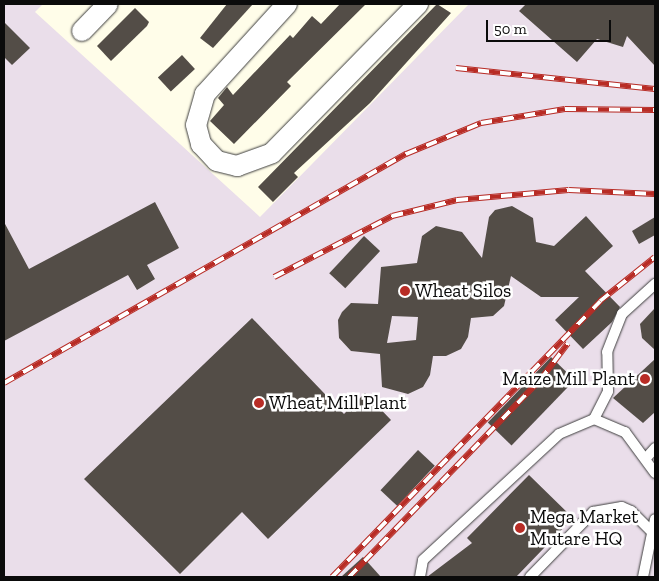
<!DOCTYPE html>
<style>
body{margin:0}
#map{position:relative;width:659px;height:581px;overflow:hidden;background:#fffde9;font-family:"Zilla Slab",serif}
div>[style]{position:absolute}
.industrial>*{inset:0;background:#eadeea}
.building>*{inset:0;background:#534d47;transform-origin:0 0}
.roads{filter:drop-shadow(0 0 1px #3e3e3e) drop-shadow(0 0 1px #3e3e3e)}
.lane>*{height:10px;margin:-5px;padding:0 5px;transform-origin:5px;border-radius:5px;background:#fff}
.street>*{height:20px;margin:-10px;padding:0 10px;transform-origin:10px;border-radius:10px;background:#fff}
.rail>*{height:5.5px;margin-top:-2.75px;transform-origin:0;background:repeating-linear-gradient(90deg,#fff 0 11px,#b82c25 0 22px);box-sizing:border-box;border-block:1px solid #b82c25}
.dots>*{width:14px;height:14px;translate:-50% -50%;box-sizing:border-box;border:2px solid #fff;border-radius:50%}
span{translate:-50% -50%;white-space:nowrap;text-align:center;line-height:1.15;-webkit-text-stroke:5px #fff;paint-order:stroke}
.poi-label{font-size:19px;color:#0b0b0b}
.left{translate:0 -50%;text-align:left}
.right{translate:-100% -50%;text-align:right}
.frame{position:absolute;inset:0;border:5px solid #0b0b0b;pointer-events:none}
.scale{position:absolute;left:486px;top:20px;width:125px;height:22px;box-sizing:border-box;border:2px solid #0b0b0b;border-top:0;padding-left:6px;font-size:15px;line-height:18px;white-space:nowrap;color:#0b0b0b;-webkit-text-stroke:4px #fff;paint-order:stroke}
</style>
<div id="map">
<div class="industrial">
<div style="clip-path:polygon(4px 4px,43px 4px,35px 12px,260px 217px,469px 4px,655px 4px,655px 577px,4px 577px)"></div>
</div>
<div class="building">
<div style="clip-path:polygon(227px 4px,253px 4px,213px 48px,200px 38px)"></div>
<div style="clip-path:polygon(340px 4px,366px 4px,287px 82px,291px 86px,234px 144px,210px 121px,224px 105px,218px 98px,227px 87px,233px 95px,290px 35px,293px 38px,312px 16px,321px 24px)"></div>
<div style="clip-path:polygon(437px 4px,451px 13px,370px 103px,294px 173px,298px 177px,273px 202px,258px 187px)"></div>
<div style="clip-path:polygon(526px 4px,655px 4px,655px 66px,627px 36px,623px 47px,597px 39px,577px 62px,519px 11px)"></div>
<div style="clip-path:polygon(135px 8px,149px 22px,147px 26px,111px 61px,97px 46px)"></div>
<div style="clip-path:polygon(4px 22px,30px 48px,12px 65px,4px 57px)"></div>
<div style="left:182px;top:55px;width:19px;height:33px;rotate:47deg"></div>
<div style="clip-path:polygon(155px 202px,179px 248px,147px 265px,155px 279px,137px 290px,128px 275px,4px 341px,4px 222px,29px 269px)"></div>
<div style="clip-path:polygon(evenodd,512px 206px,533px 218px,536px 242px,554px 246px,586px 216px,613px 246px,585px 271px,620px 307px,612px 322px,583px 349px,555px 320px,579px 297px,541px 297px,511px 276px,504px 306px,493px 316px,471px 318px,468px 337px,461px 349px,446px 356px,433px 356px,430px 375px,423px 387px,408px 394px,382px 387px,380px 354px,351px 351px,339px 338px,338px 320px,342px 312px,351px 303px,378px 304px,381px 267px,417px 263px,422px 236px,436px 226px,462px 232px,482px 258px,489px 217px,495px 210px,512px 206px,392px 316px,418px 317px,416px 340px,387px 343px,392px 316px)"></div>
<div style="clip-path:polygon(655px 217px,655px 235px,639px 244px,632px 231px)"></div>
<div style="left:364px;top:236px;width:22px;height:51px;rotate:43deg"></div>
<div style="clip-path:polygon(655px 308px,655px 350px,642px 338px,640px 324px)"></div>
<div style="clip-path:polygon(252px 318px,344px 414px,365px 393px,391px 420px,268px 539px,242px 512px,180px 574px,84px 479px)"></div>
<div style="left:551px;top:357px;width:33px;height:91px;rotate:44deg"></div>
<div style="clip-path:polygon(655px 359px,655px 412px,643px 423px,613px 398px)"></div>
<div style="left:418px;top:450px;width:23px;height:55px;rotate:43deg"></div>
<div style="clip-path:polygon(529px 475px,573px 518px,516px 577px,427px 577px,472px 543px,467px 538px)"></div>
<div style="clip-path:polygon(363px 557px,381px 577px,341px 577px)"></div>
</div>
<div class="roads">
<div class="lane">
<div style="left:594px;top:419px;width:31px;rotate:-63deg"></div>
<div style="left:608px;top:391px;width:39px;rotate:-91deg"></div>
<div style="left:607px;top:352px;width:41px;rotate:-68.5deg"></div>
<div style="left:622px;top:314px;width:45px;rotate:-42.3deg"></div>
<div style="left:647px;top:457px;width:12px;rotate:-48deg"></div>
<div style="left:420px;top:577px;width:17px;rotate:-80deg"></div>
<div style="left:423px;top:560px;width:185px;rotate:-42.8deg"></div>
<div style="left:559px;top:434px;width:38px;rotate:-23deg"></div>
<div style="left:594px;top:419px;width:34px;rotate:23deg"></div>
<div style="left:625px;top:432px;width:51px;rotate:53.8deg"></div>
<div style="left:530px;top:577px;width:91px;rotate:-45.9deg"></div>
<div style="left:593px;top:512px;width:29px;rotate:-10deg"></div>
<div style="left:622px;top:507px;width:10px;rotate:24deg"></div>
<div style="left:631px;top:511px;width:34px;rotate:45deg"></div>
<div style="left:643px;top:577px;width:59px;rotate:-78.3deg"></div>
</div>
<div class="street">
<div style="left:287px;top:4px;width:122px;rotate:132.3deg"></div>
<div style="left:205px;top:94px;width:32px;rotate:106deg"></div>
<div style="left:196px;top:125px;width:20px;rotate:75deg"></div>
<div style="left:201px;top:144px;width:23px;rotate:47deg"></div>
<div style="left:217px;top:161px;width:21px;rotate:14deg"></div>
<div style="left:237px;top:166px;width:37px;rotate:-20deg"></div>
<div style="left:272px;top:153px;width:209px;rotate:-45.6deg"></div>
<div style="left:82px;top:31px;width:37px;rotate:-46deg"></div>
</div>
</div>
<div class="rail">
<div style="left:456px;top:68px;width:200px;rotate:6deg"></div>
<div style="left:274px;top:277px;width:133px;rotate:-27.3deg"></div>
<div style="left:392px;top:216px;width:67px;rotate:-13.8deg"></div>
<div style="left:457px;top:200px;width:112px;rotate:-5.1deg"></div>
<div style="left:569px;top:190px;width:86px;rotate:2.7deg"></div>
<div style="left:4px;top:383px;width:463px;rotate:-29.7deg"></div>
<div style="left:406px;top:154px;width:81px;rotate:-22.5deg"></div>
<div style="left:481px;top:123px;width:85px;rotate:-9.5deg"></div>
<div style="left:565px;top:109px;width:90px;rotate:0.6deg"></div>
<div style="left:332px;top:577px;width:385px;rotate:-45.8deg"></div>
<div style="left:600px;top:301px;width:70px;rotate:-38.7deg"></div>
<div style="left:349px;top:577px;width:274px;rotate:-45.9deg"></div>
<div style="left:540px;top:380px;width:46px;rotate:-52.9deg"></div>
</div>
<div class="dots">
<div style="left:405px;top:291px;background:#b82c25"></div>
<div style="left:645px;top:379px;background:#b82c25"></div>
<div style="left:259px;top:403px;background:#b82c25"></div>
<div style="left:520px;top:528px;background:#b82c25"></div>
</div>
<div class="poi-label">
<span class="left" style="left:415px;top:291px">Wheat Silos</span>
<span class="right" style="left:635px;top:379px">Maize Mill Plant</span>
<span class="left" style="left:269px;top:403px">Wheat Mill Plant</span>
<span class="left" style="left:530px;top:528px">Mega Market<br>Mutare HQ</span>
</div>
<div class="frame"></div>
<div class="scale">50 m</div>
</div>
